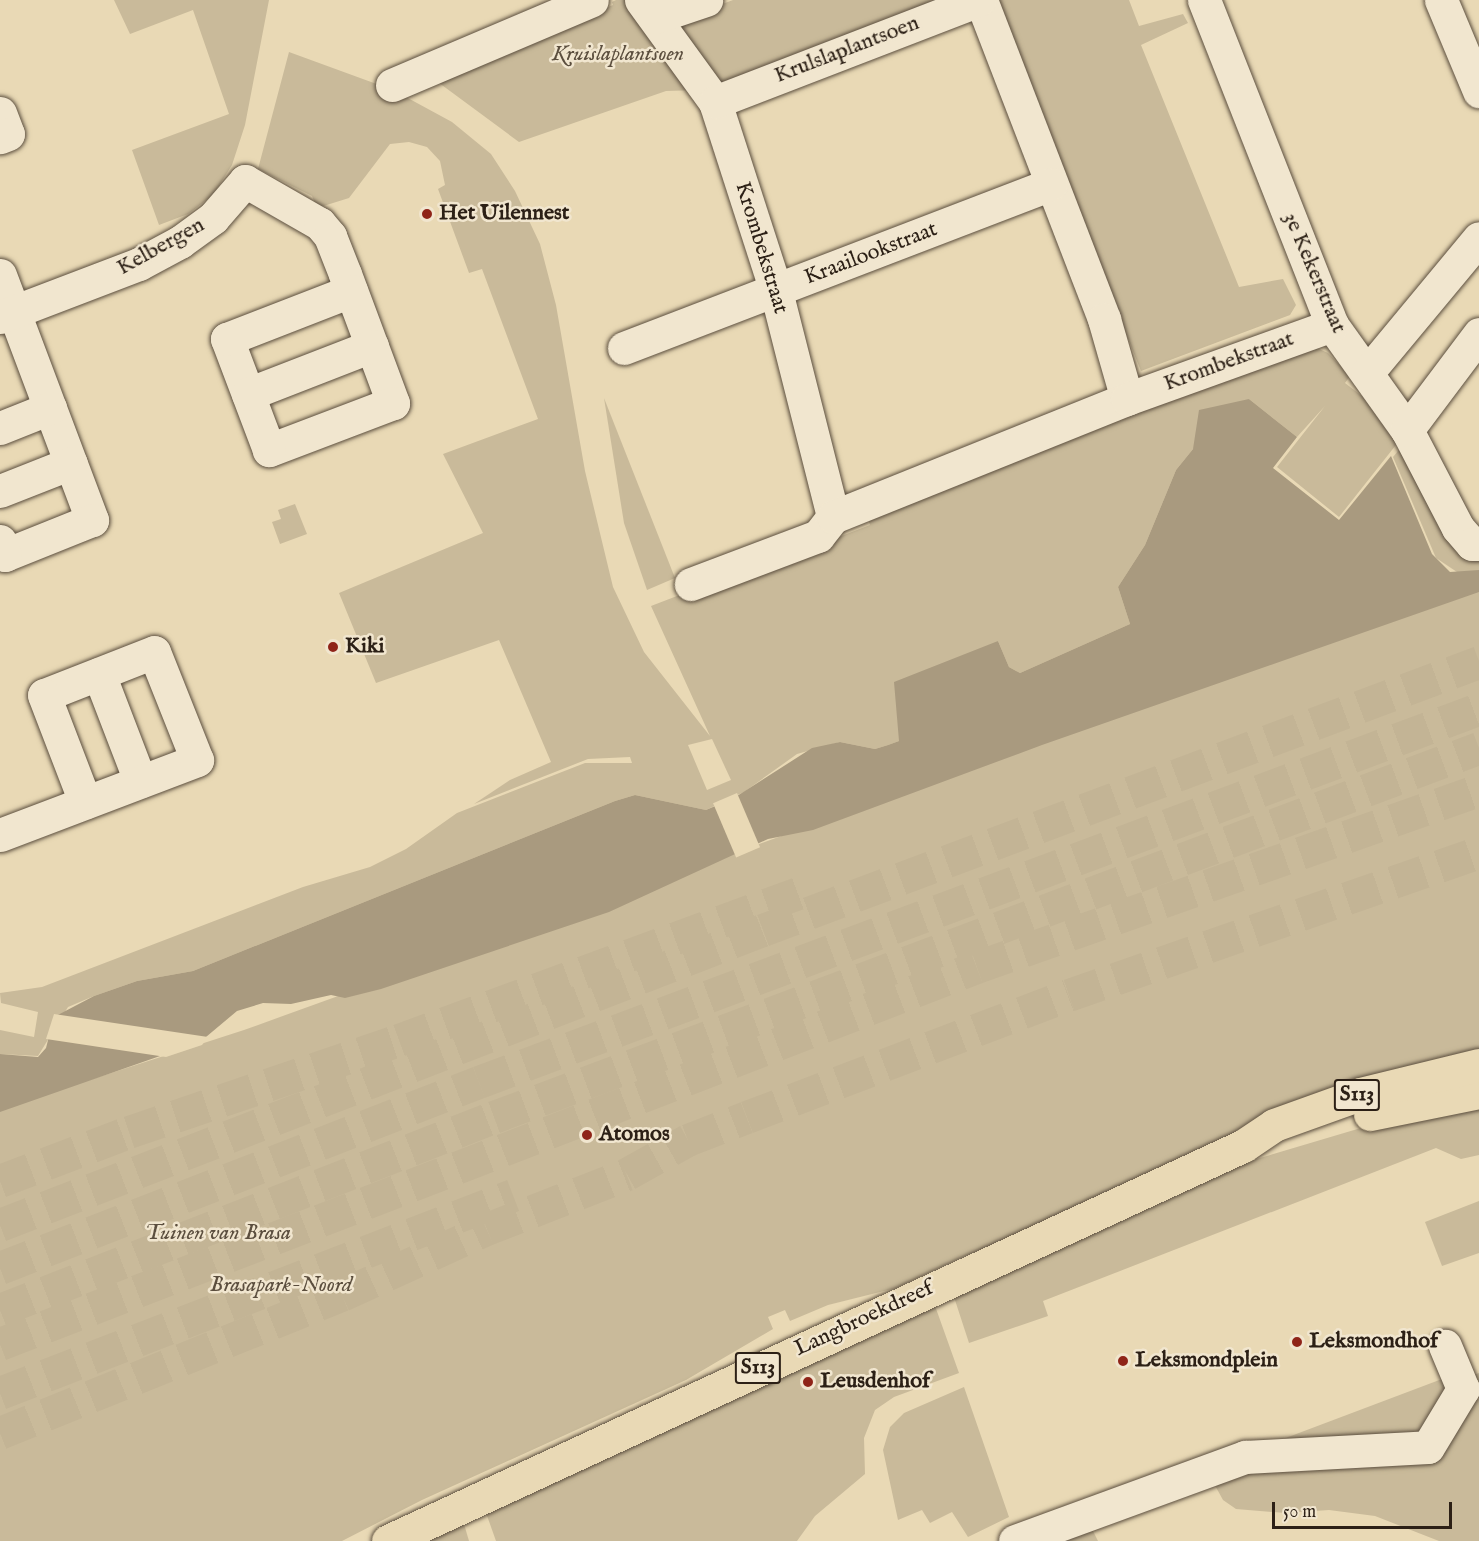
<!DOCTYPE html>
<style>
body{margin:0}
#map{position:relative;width:1479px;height:1541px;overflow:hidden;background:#e9d9b5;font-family:"IM FELL English",serif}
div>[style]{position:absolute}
.green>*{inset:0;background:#c9ba9a}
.water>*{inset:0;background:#a99a7f}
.pier>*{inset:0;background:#e9d9b5;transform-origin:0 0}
.highway-tunnel>*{height:33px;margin-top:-16.5px;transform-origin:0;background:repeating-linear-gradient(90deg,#c3b495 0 33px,transparent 0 49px)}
.roads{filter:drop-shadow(0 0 2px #5b4e3e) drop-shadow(0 0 2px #5b4e3e)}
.minor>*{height:33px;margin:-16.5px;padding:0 16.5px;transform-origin:16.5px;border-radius:16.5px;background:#f1e6cf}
.major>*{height:33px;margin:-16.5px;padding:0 16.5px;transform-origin:16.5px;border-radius:16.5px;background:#e9d9b5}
.dots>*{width:16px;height:16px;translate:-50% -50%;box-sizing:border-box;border:3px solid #f1e6cf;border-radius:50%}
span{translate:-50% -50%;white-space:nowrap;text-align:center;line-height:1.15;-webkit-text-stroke:5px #f1e6cf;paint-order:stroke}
.shield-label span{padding:2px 4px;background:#f1e6cf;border:2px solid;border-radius:4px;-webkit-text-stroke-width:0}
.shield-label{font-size:21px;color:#2c2016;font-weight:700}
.street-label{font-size:22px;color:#2c2016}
.park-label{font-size:22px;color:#5b4e3e;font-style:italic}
.poi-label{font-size:22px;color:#2c2016;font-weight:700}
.left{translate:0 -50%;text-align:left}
.scale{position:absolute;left:1272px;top:1502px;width:180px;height:27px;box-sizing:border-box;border:3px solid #2c2016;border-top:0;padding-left:8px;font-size:18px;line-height:21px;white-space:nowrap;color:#2c2016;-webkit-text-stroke:4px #f1e6cf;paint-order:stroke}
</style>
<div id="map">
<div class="green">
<div style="clip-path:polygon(114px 0,269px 0,245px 125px,232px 165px,213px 195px,188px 214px,159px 225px,132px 150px,229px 114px,193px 10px,130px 34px)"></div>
<div style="clip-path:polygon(616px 0,630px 0,686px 18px,733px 0,955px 0,732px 89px,666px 91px,519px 142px,431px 77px,613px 5px,612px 2px)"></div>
<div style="clip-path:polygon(992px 0,1129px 0,1139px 26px,1183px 14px,1188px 23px,1141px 45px,1239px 287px,1283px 279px,1296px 305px,1290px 315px,1141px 371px)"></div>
<div style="clip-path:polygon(evenodd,289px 52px,393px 90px,452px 122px,491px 154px,515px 191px,540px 244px,556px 305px,585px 471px,613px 587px,644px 652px,710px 736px,651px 606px,690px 591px,692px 594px,870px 525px,867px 516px,1298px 348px,1317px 348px,1328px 353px,1350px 376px,1345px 383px,1407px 431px,1339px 517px,1277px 467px,1325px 406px,1297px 437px,1249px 399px,1193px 449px,1176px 470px,1145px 545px,1118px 587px,1130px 624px,1020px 673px,1009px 667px,998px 641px,899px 721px,899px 741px,888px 745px,875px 749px,840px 742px,797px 754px,744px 792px,706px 810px,635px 795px,615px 801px,193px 971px,137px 981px,94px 996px,68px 1007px,38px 1056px,0 1054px,0 1030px,34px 1037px,38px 1012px,1px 1003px,0 993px,42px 987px,303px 887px,370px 867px,406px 849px,457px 813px,585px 763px,632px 763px,630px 757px,588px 759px,474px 804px,510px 780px,551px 762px,499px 640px,376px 683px,339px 593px,483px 533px,443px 454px,538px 419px,482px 269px,469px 273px,438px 189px,445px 185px,440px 161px,427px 147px,409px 142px,390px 144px,349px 198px,317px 208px,312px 196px,258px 169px,289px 52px,712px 739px,731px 780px,707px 790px,688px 745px,712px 739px)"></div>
<div style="clip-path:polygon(604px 398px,675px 578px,647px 590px,624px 523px)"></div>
<div style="clip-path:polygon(1409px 438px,1479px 559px,1479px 573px,1466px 578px,1436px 558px,1393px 457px)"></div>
<div style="clip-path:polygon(295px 504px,307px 534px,280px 544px,272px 522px,281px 519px,278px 510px)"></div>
<div style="clip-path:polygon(1479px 584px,1479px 1056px,962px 1257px,896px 1288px,828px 1305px,790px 1321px,785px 1310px,768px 1317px,773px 1329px,686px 1380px,422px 1500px,342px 1541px,0 1541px,0 1109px,244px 1030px)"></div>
<div style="clip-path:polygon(1479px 1104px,1479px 1155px,1461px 1159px,1436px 1148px,1043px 1301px,1048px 1316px,969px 1343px,953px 1294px,1250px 1161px,1381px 1122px)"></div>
<div style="clip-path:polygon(1479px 1201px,1479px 1253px,1442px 1266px,1425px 1222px)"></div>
<div style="clip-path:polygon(934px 1303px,959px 1373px,894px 1397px,875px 1410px,864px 1438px,865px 1474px,815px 1516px,797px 1541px,496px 1541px,485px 1510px)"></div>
<div style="clip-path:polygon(1479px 1373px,1479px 1541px,1439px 1541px,1375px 1516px,1329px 1510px,1286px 1513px,1236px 1509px,1223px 1500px,1212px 1480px,1227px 1473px,1402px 1453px,1466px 1378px)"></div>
<div style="clip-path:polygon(1442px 1379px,1449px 1388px,1437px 1424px,1413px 1433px,1283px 1439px)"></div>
<div style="clip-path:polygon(964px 1387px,1009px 1517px,968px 1537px,952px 1512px,930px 1523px,922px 1510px,898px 1520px,883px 1450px,890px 1427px,904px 1413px)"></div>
<div style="clip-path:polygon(464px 1524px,469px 1541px,426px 1541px)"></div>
<div style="clip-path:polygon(1090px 1525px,1098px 1541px,1056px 1541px)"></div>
</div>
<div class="water">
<div style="clip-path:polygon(1249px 399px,1297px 437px,1273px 468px,1339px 520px,1391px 456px,1432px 554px,1450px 572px,1479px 570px,1479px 592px,1042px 745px,813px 830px,768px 839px,609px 912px,381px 989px,345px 998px,331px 995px,291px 1004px,263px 1003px,237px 1011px,200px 1042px,0 1112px,0 1054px,38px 1057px,46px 1048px,54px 1017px,94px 996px,137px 981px,193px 971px,615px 801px,635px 795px,706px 810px,734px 798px,812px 748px,840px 742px,875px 749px,888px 745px,899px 741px,894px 682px,998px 641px,1009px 667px,1020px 673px,1130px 624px,1118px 587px,1145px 545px,1176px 470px,1193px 449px,1199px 410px)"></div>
</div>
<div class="pier">
<div style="left:737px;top:793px;width:59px;height:26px;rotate:67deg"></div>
<div style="clip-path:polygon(54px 1014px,208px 1037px,202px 1045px,166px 1057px,46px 1039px)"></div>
</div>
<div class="highway-tunnel">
<div style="left:0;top:1181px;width:138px;rotate:-20.8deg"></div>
<div style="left:129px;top:1132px;width:285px;rotate:-18.8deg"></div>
<div style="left:399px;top:1040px;width:431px;rotate:-20.2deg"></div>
<div style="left:0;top:1225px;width:818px;rotate:-21.14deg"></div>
<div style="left:763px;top:930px;width:765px;rotate:-20.52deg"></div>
<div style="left:0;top:1268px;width:514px;rotate:-21.22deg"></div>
<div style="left:479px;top:1082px;width:1067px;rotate:-20.46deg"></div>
<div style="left:0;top:1310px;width:530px;rotate:-21.34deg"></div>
<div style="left:494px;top:1117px;width:1052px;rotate:-20.54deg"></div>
<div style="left:0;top:1344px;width:1047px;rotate:-21.1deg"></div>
<div style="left:977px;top:967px;width:532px;rotate:-19.42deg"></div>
<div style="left:0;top:1393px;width:550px;rotate:-21.1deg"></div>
<div style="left:0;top:1433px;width:369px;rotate:-22deg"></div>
<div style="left:342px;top:1295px;width:159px;rotate:-24.5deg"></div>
<div style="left:487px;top:1229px;width:150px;rotate:-21.4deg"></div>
<div style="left:627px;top:1174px;width:70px;rotate:-29.1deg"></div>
<div style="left:688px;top:1140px;width:63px;rotate:-21.3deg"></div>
<div style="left:747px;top:1117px;width:344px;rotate:-20.8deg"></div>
<div style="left:1069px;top:995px;width:434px;rotate:-19.2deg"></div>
</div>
<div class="roads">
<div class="minor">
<div style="left:641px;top:0;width:126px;rotate:54deg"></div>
<div style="left:715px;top:102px;width:199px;rotate:72.1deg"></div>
<div style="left:776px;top:291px;width:233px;rotate:75.8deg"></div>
<div style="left:833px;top:517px;width:24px;rotate:128deg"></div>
<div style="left:818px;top:536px;width:136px;rotate:159.3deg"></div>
<div style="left:981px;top:0;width:342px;rotate:68.9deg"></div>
<div style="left:1104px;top:319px;width:83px;rotate:74deg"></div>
<div style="left:1204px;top:0;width:349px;rotate:68.5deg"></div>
<div style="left:1332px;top:325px;width:129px;rotate:54.5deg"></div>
<div style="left:1407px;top:430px;width:110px;rotate:62.5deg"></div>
<div style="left:1458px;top:528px;width:21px;rotate:49deg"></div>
<div style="left:1472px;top:544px;width:7px"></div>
<div style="left:1441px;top:0;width:99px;rotate:67.3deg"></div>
<div style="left:655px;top:17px;width:54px;rotate:-18.4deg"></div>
<div style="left:392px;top:85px;width:217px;rotate:-23deg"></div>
<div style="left:715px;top:102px;width:283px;rotate:-21.1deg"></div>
<div style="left:0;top:113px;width:22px;rotate:69deg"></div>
<div style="left:8px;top:134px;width:9px;rotate:159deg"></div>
<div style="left:0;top:275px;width:262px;rotate:69.4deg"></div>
<div style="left:92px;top:520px;width:94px;rotate:158.1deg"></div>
<div style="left:5px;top:555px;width:15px;rotate:-110deg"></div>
<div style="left:0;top:317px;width:149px;rotate:-20.9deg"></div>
<div style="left:139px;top:264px;width:47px;rotate:-28.2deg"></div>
<div style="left:180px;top:242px;width:41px;rotate:-36deg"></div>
<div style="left:213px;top:218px;width:49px;rotate:-49.1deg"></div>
<div style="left:245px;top:181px;width:86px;rotate:29.8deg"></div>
<div style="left:320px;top:224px;width:16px;rotate:50deg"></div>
<div style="left:330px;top:236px;width:41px;rotate:68.5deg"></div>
<div style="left:345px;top:274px;width:138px;rotate:69.6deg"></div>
<div style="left:393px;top:403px;width:133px;rotate:159.2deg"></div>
<div style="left:269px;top:450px;width:119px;rotate:-110.7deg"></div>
<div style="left:227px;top:339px;width:133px;rotate:-21.2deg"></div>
<div style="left:624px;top:348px;width:457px;rotate:-21deg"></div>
<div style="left:1367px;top:373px;width:175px;rotate:-50.3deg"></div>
<div style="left:248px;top:394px;width:133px;rotate:-21.2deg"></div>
<div style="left:0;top:428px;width:54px;rotate:-21.8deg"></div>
<div style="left:1407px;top:430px;width:120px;rotate:-53.1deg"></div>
<div style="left:0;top:491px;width:76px;rotate:-21.5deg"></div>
<div style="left:833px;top:517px;width:317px;rotate:-21.9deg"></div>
<div style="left:1127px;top:399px;width:218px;rotate:-19.8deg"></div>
<div style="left:99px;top:674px;width:115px;rotate:69deg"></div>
<div style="left:0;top:835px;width:211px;rotate:-20.8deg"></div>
<div style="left:197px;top:760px;width:116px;rotate:-111.7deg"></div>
<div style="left:154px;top:652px;width:118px;rotate:158.6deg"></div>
<div style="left:44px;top:695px;width:115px;rotate:69deg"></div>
<div style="left:1015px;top:1541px;width:245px;rotate:-20.1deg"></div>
<div style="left:1245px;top:1457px;width:183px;rotate:-3.1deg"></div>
<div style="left:1428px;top:1447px;width:68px;rotate:-58.9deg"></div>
<div style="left:1463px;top:1389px;width:47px;rotate:-112.7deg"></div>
</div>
<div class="major">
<div style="left:1370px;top:1114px;width:111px;rotate:-11.4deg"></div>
<div style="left:388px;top:1541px;width:942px;rotate:-24.8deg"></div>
<div style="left:1243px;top:1146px;width:37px;rotate:-34deg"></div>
<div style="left:1274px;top:1125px;width:91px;rotate:-19.8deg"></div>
<div style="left:1360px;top:1094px;width:122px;rotate:-13.7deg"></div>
</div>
</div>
<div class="dots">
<div style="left:427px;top:214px;background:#8f2418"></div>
<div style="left:333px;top:647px;background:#8f2418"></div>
<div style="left:587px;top:1135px;background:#8f2418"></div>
<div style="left:1297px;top:1342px;background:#8f2418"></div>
<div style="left:1123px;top:1361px;background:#8f2418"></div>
<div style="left:808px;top:1382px;background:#8f2418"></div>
</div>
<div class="shield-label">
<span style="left:1357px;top:1095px">S113</span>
<span style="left:758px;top:1368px">S113</span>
</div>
<div class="street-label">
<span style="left:847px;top:50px;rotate:-21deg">Krulslaplantsoen</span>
<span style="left:161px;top:247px;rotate:-29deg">Kelbergen</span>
<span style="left:761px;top:248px;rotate:73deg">Krombekstraat</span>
<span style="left:871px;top:254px;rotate:-21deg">Kraailookstraat</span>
<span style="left:1314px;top:273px;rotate:67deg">3e Kekerstraat</span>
<span style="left:1229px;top:362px;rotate:-20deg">Krombekstraat</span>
<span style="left:864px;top:1319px;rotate:-25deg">Langbroekdreef</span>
</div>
<div class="park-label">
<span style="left:618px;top:55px">Kruislaplantsoen</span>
<span style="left:218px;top:1234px">Tuinen van Brasa</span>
<span style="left:281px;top:1286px">Brasapark-Noord</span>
</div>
<div class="poi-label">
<span class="left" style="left:439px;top:214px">Het Uilennest</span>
<span class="left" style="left:345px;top:647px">Kiki</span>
<span class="left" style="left:599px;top:1135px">Atomos</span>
<span class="left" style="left:1309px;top:1342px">Leksmondhof</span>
<span class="left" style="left:1135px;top:1361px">Leksmondplein</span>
<span class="left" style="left:820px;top:1382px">Leusdenhof</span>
</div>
<div class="scale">50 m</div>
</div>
